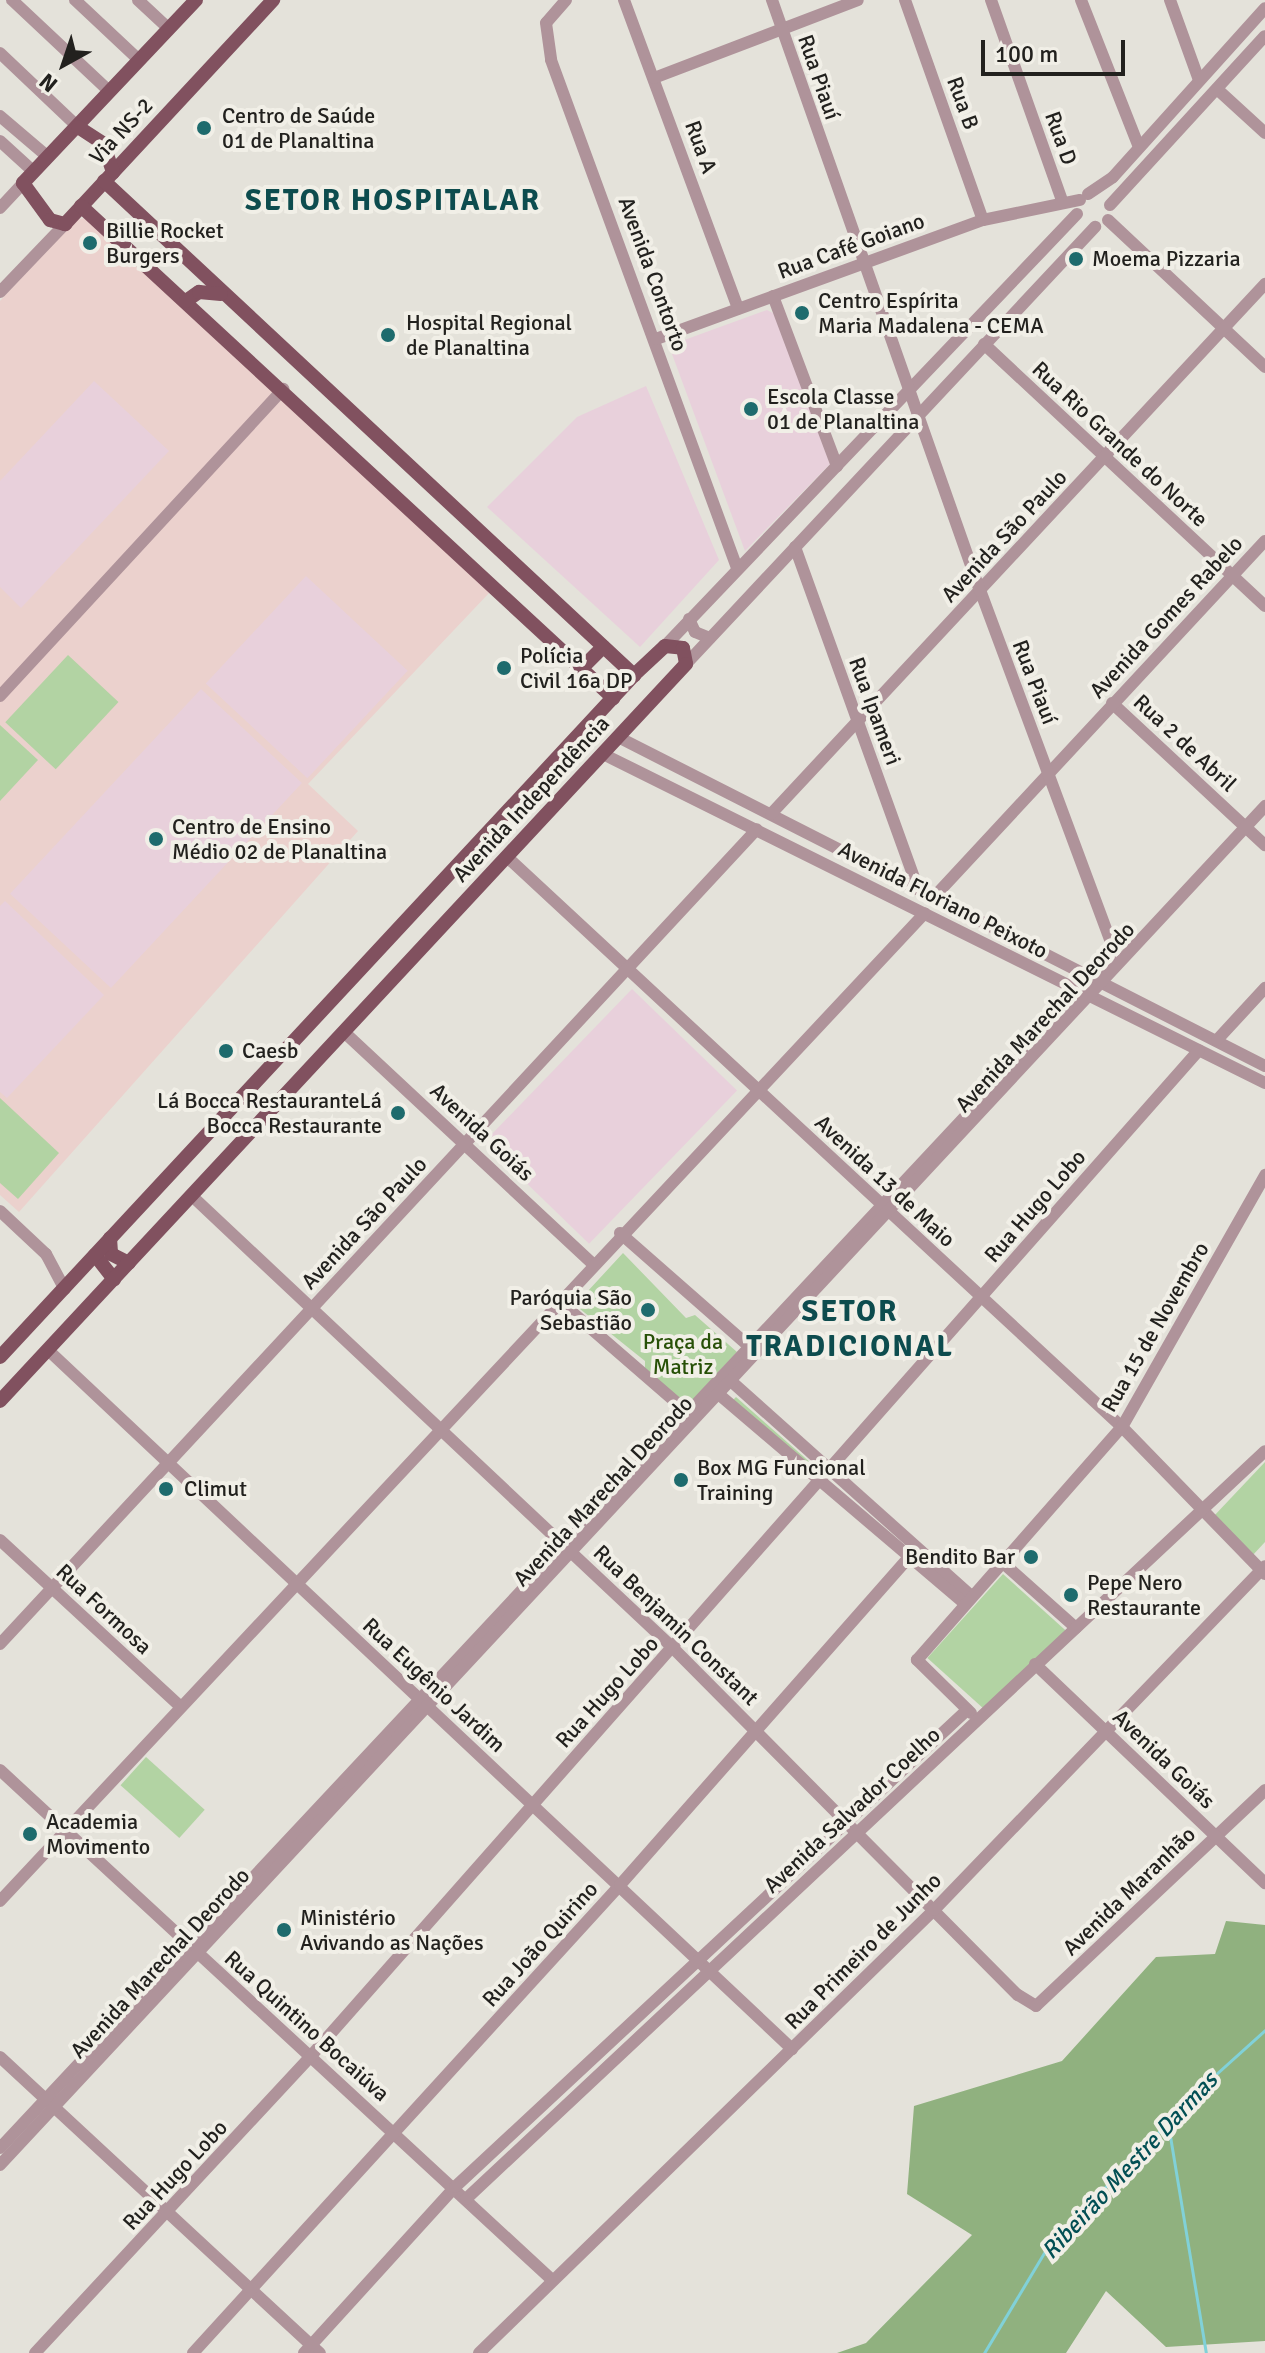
<!DOCTYPE html>
<meta charset="utf-8">
<style>
body{margin:0}
#map{position:relative;width:1265px;height:2353px;overflow:hidden;background:#e4e2da;font-family:Signika,sans-serif}
div>[style]{position:absolute}
.industrial>*{inset:0;background:#ebd1cd}
.education>*{inset:0;background:#e8d0db;transform-origin:0 0}
.green>*{inset:0;background:#b2d3a3;transform-origin:0 0}
.forest>*{inset:0;background:#90b17f}
.stream>*{height:3px;margin:-1.5px;padding:0 1.5px;transform-origin:1.5px;border-radius:1.5px;background:#81d1d8}
.minor>*{height:12px;margin:-6px;padding:0 6px;transform-origin:6px;border-radius:6px;background:#af939a}
.major>*{height:14px;margin:-7px;padding:0 7px;transform-origin:7px;border-radius:7px;background:#81515f}
.dots>*{width:22px;height:22px;translate:-50% -50%;box-sizing:border-box;border:4px solid #f1efe7;border-radius:50%}
span{translate:-50% -50%;white-space:nowrap;text-align:center;line-height:1.15;-webkit-text-stroke:8px #f1efe7;paint-order:stroke}
.street-label{font-size:22px;color:#22211e}
.poi-label{font-size:22px;color:#22211e}
.left{translate:0 -50%;text-align:left}
.right{translate:-100% -50%;text-align:right}
.park-label{font-size:22px;color:#275007}
.water-label{font-size:24px;color:#024f54;font-style:italic}
.district-label{font-size:30px;color:#0d4c4e;font-weight:700;letter-spacing:2px}
.north{position:absolute;left:24px;top:24px;width:80px;height:80px;-webkit-text-stroke:6px #f1efe7;paint-order:stroke;rotate:220deg;font-size:22px;font-weight:700;line-height:32px;text-align:center;color:#22211e}
.north::after{content:'';display:block;margin:auto;width:28px;height:36px;background:#22211e;clip-path:polygon(50% 0,100% 100%,50% 72%,0 100%)}
.scale{position:absolute;left:981px;top:40px;width:144px;height:36px;box-sizing:border-box;border:4px solid #22211e;border-top:0;padding-left:10px;font-size:24px;line-height:28px;white-space:nowrap;color:#22211e;-webkit-text-stroke:6px #f1efe7;paint-order:stroke}
</style>
<div id="map">
<div class="industrial">
<div style="clip-path:polygon(85px 218px,490px 592px,308px 784px,358px 831px,19px 1212px,0 1195px,0 301px,75px 220px)"></div>
</div>
<div class="education">
<div style="clip-path:polygon(767px 310px,775px 314px,830px 464px,745px 551px,672px 354px,676px 343px)"></div>
<div style="clip-path:polygon(94px 381px,169px 451px,21px 608px,0 587px,0 481px)"></div>
<div style="clip-path:polygon(646px 386px,719px 560px,640px 647px,487px 507px,577px 417px)"></div>
<div style="left:306px;top:576px;width:139px;height:147px;rotate:43deg"></div>
<div style="left:201px;top:689px;width:138px;height:280px;rotate:43deg"></div>
<div style="clip-path:polygon(5px 901px,104px 995px,7px 1098px,0 1092px,0 906px)"></div>
<div style="left:632px;top:989px;width:146px;height:213px;rotate:44deg"></div>
</div>
<div class="green">
<div style="left:68px;top:655px;width:69px;height:92px;rotate:43deg"></div>
<div style="clip-path:polygon(0 725px,38px 760px,0 801px)"></div>
<div style="clip-path:polygon(0 1098px,59px 1153px,18px 1199px,0 1183px)"></div>
<div style="clip-path:polygon(623px 1253px,686px 1318px,695px 1315px,737px 1352px,687px 1406px,645px 1369px,645px 1361px,575px 1305px)"></div>
<div style="clip-path:polygon(736px 1397px,821px 1472px,818px 1475px,732px 1401px)"></div>
<div style="clip-path:polygon(1265px 1462px,1265px 1542px,1252px 1556px,1213px 1517px)"></div>
<div style="left:1003px;top:1574px;width:84px;height:113px;rotate:42deg"></div>
<div style="left:146px;top:1757px;width:79px;height:38px;rotate:42deg"></div>
</div>
<div class="forest">
<div style="clip-path:polygon(1226px 1921px,1265px 1925px,1265px 2341px,1166px 2347px,1106px 2291px,1066px 2353px,837px 2353px,866px 2343px,972px 2235px,907px 2194px,914px 2106px,1062px 2061px,1156px 1957px,1215px 1954px)"></div>
</div>
<div class="stream">
<div style="left:1168px;top:2124px;width:232px;rotate:80.6deg"></div>
<div style="left:984px;top:2353px;width:125px;rotate:-59.1deg"></div>
<div style="left:1048px;top:2246px;width:226px;rotate:-45.9deg"></div>
<div style="left:1205px;top:2084px;width:81px;rotate:-42deg"></div>
</div>
<div class="minor">
<div style="left:12px;top:0;width:134px;rotate:43.2deg"></div>
<div style="left:75px;top:0;width:88px;rotate:43.2deg"></div>
<div style="left:138px;top:0;width:42px;rotate:43.1deg"></div>
<div style="left:566px;top:0;width:30px;rotate:131deg"></div>
<div style="left:546px;top:23px;width:37px;rotate:82deg"></div>
<div style="left:551px;top:60px;width:541px;rotate:69.89deg"></div>
<div style="left:624px;top:0;width:329px;rotate:69.7deg"></div>
<div style="left:905px;top:0;width:233px;rotate:70.5deg"></div>
<div style="left:991px;top:0;width:212px;rotate:70.5deg"></div>
<div style="left:1081px;top:0;width:158px;rotate:68.5deg"></div>
<div style="left:1170px;top:0;width:85px;rotate:70.1deg"></div>
<div style="left:0;top:53px;width:108px;rotate:43.5deg"></div>
<div style="left:654px;top:78px;width:218px;rotate:-20.9deg"></div>
<div style="left:1217px;top:89px;width:65px;rotate:42.5deg"></div>
<div style="left:0;top:116px;width:63px;rotate:40.5deg"></div>
<div style="left:0;top:141px;width:46px;rotate:42.4deg"></div>
<div style="left:1088px;top:194px;width:30px;rotate:-34deg"></div>
<div style="left:1113px;top:177px;width:227px;rotate:-48deg"></div>
<div style="left:1110px;top:205px;width:229px;rotate:-47.5deg"></div>
<div style="left:0;top:208px;width:34px;rotate:-47deg"></div>
<div style="left:1108px;top:220px;width:215px;rotate:43.1deg"></div>
<div style="left:0;top:292px;width:94px;rotate:-46.3deg"></div>
<div style="left:773px;top:296px;width:182px;rotate:69.4deg"></div>
<div style="left:656px;top:339px;width:348px;rotate:-20deg"></div>
<div style="left:983px;top:220px;width:99px;rotate:-11.7deg"></div>
<div style="left:984px;top:344px;width:384px;rotate:43deg"></div>
<div style="left:795px;top:547px;width:363px;rotate:70.2deg"></div>
<div style="left:689px;top:619px;width:14px;rotate:65deg"></div>
<div style="left:695px;top:632px;width:16px;rotate:22deg"></div>
<div style="left:665px;top:646px;width:597px;rotate:-46.36deg"></div>
<div style="left:686px;top:664px;width:599px;rotate:-46.9deg"></div>
<div style="left:0;top:696px;width:418px;rotate:-47.3deg"></div>
<div style="left:1112px;top:703px;width:209px;rotate:42.9deg"></div>
<div style="left:618px;top:737px;width:726px;rotate:26.95deg"></div>
<div style="left:603px;top:754px;width:739px;rotate:26.43deg"></div>
<div style="left:771px;top:814px;width:725px;rotate:-47.01deg"></div>
<div style="left:507px;top:857px;width:839px;rotate:42.83deg"></div>
<div style="left:1122px;top:1427px;width:205px;rotate:45.8deg"></div>
<div style="left:934px;top:897px;width:486px;rotate:-47.1deg"></div>
<div style="left:344px;top:1032px;width:339px;rotate:43deg"></div>
<div style="left:1217px;top:1040px;width:71px;rotate:-47.3deg"></div>
<div style="left:192px;top:1196px;width:660px;rotate:43.22deg"></div>
<div style="left:673px;top:1648px;width:489px;rotate:45.2deg"></div>
<div style="left:1018px;top:1995px;width:21px;rotate:31deg"></div>
<div style="left:1036px;top:2006px;width:315px;rotate:-43.3deg"></div>
<div style="left:0;top:1211px;width:63px;rotate:43.1deg"></div>
<div style="left:46px;top:1254px;width:40px;rotate:62deg"></div>
<div style="left:620px;top:1233px;width:177px;rotate:41.3deg"></div>
<div style="left:558px;top:1300px;width:177px;rotate:40.9deg"></div>
<div style="left:48px;top:1350px;width:1021px;rotate:43.21deg"></div>
<div style="left:732px;top:1382px;width:321px;rotate:41.8deg"></div>
<div style="left:716px;top:1392px;width:326px;rotate:40.4deg"></div>
<div style="left:0;top:1540px;width:246px;rotate:42.7deg"></div>
<div style="left:1002px;top:1562px;width:99px;rotate:41.7deg"></div>
<div style="left:0;top:1644px;width:1112px;rotate:-47.11deg"></div>
<div style="left:1035px;top:1664px;width:318px;rotate:43.6deg"></div>
<div style="left:971px;top:1713px;width:76px;rotate:-135.5deg"></div>
<div style="left:917px;top:1660px;width:310px;rotate:-48.7deg"></div>
<div style="left:1122px;top:1427px;width:290px;rotate:-60.4deg"></div>
<div style="left:0;top:1770px;width:750px;rotate:42.73deg"></div>
<div style="left:0;top:1901px;width:1353px;rotate:-46.89deg"></div>
<div style="left:0;top:2057px;width:436px;rotate:42.8deg"></div>
<div style="left:0;top:2148px;width:1623px;rotate:-46.9deg"></div>
<div style="left:1109px;top:963px;width:18px;rotate:-81deg"></div>
<div style="left:1112px;top:945px;width:378px;rotate:-110.4deg"></div>
<div style="left:980px;top:591px;width:627px;rotate:-109.39deg"></div>
<div style="left:0;top:2165px;width:1857px;rotate:-47.05deg"></div>
<div style="left:466px;top:2199px;width:1094px;rotate:-43.11deg"></div>
<div style="left:35px;top:2353px;width:404px;rotate:-47.1deg"></div>
<div style="left:310px;top:2057px;width:1343px;rotate:-48.56deg"></div>
<div style="left:193px;top:2353px;width:634px;rotate:-47.62deg"></div>
<div style="left:620px;top:1885px;width:448px;rotate:-48.6deg"></div>
<div style="left:304px;top:2353px;width:224px;rotate:-47.7deg"></div>
<div style="left:455px;top:2187px;width:700px;rotate:-42.97deg"></div>
<div style="left:479px;top:2353px;width:635px;rotate:-44.23deg"></div>
<div style="left:934px;top:1910px;width:477px;rotate:-46.1deg"></div>
</div>
<div class="major">
<div style="left:196px;top:0;width:252px;rotate:133.4deg"></div>
<div style="left:23px;top:183px;width:46px;rotate:53.9deg"></div>
<div style="left:50px;top:220px;width:16px;rotate:15deg"></div>
<div style="left:65px;top:224px;width:306px;rotate:-47.1deg"></div>
<div style="left:78px;top:127px;width:30px;rotate:33deg"></div>
<div style="left:103px;top:143px;width:31px;rotate:71deg"></div>
<div style="left:104px;top:181px;width:725px;rotate:42.99deg"></div>
<div style="left:81px;top:206px;width:725px;rotate:42.76deg"></div>
<div style="left:186px;top:301px;width:16px;rotate:-35deg"></div>
<div style="left:199px;top:292px;width:22px;rotate:5deg"></div>
<div style="left:582px;top:668px;width:30px;rotate:-45deg"></div>
<div style="left:110px;top:1238px;width:16px;rotate:86deg"></div>
<div style="left:111px;top:1254px;width:20px;rotate:27deg"></div>
<div style="left:95px;top:1255px;width:31px;rotate:52deg"></div>
<div style="left:0;top:1357px;width:931px;rotate:-47.09deg"></div>
<div style="left:634px;top:675px;width:42px;rotate:-43.1deg"></div>
<div style="left:665px;top:646px;width:18px;rotate:6deg"></div>
<div style="left:683px;top:648px;width:16px;rotate:79deg"></div>
<div style="left:686px;top:664px;width:1007px;rotate:132.95deg"></div>
</div>
<div class="dots">
<div style="left:204px;top:128px;background:#1e6b6d"></div>
<div style="left:90px;top:243px;background:#1e6b6d"></div>
<div style="left:1076px;top:259px;background:#1e6b6d"></div>
<div style="left:802px;top:313px;background:#1e6b6d"></div>
<div style="left:388px;top:335px;background:#1e6b6d"></div>
<div style="left:751px;top:409px;background:#1e6b6d"></div>
<div style="left:504px;top:668px;background:#1e6b6d"></div>
<div style="left:156px;top:839px;background:#1e6b6d"></div>
<div style="left:226px;top:1051px;background:#1e6b6d"></div>
<div style="left:398px;top:1113px;background:#1e6b6d"></div>
<div style="left:648px;top:1310px;background:#1e6b6d"></div>
<div style="left:681px;top:1480px;background:#1e6b6d"></div>
<div style="left:166px;top:1489px;background:#1e6b6d"></div>
<div style="left:1031px;top:1557px;background:#1e6b6d"></div>
<div style="left:1071px;top:1595px;background:#1e6b6d"></div>
<div style="left:30px;top:1834px;background:#1e6b6d"></div>
<div style="left:284px;top:1930px;background:#1e6b6d"></div>
</div>
<div class="street-label">
<span style="left:819px;top:77px;rotate:71deg">Rua Piauí</span>
<span style="left:963px;top:103px;rotate:70deg">Rua B</span>
<span style="left:121px;top:131px;rotate:-47deg">Via NS-2</span>
<span style="left:1061px;top:138px;rotate:70deg">Rua D</span>
<span style="left:701px;top:147px;rotate:70deg">Rua A</span>
<span style="left:851px;top:246px;rotate:-20deg">Rua Café Goiano</span>
<span style="left:653px;top:274px;rotate:70deg">Avenida Contorto</span>
<span style="left:1120px;top:444px;rotate:43deg">Rua Rio Grande do Norte</span>
<span style="left:1004px;top:536px;rotate:-47deg">Avenida São Paulo</span>
<span style="left:1166px;top:617px;rotate:-47deg">Avenida Gomes Rabelo</span>
<span style="left:1035px;top:682px;rotate:69deg">Rua Piauí</span>
<span style="left:875px;top:711px;rotate:70deg">Rua Ipameri</span>
<span style="left:1185px;top:743px;rotate:43deg">Rua 2 de Abril</span>
<span style="left:531px;top:799px;rotate:-47deg">Avenida Independência</span>
<span style="left:943px;top:900px;rotate:27deg">Avenida Floriano Peixoto</span>
<span style="left:1045px;top:1017px;rotate:-47deg">Avenida Marechal Deorodo</span>
<span style="left:482px;top:1132px;rotate:43deg">Avenida Goiás</span>
<span style="left:885px;top:1181px;rotate:43deg">Avenida 13 de Maio</span>
<span style="left:1035px;top:1206px;rotate:-49deg">Rua Hugo Lobo</span>
<span style="left:364px;top:1223px;rotate:-47deg">Avenida São Paulo</span>
<span style="left:1155px;top:1327px;rotate:-60deg">Rua 15 de Novembro</span>
<span style="left:603px;top:1491px;rotate:-47deg">Avenida Marechal Deorodo</span>
<span style="left:104px;top:1609px;rotate:43deg">Rua Formosa</span>
<span style="left:676px;top:1625px;rotate:44deg">Rua Benjamin Constant</span>
<span style="left:434px;top:1685px;rotate:43deg">Rua Eugênio Jardim</span>
<span style="left:607px;top:1692px;rotate:-48deg">Rua Hugo Lobo</span>
<span style="left:1164px;top:1759px;rotate:44deg">Avenida Goiás</span>
<span style="left:852px;top:1810px;rotate:-43deg">Avenida Salvador Coelho</span>
<span style="left:1129px;top:1891px;rotate:-44deg">Avenida Maranhão</span>
<span style="left:540px;top:1944px;rotate:-48deg">Rua João Quirino</span>
<span style="left:863px;top:1951px;rotate:-45deg">Rua Primeiro de Junho</span>
<span style="left:160px;top:1963px;rotate:-47deg">Avenida Marechal Deorodo</span>
<span style="left:307px;top:2026px;rotate:42deg">Rua Quintino Bocaiúva</span>
<span style="left:175px;top:2175px;rotate:-47deg">Rua Hugo Lobo</span>
</div>
<div class="poi-label">
<span class="left" style="left:222px;top:128px">Centro de Saúde<br>01 de Planaltina</span>
<span class="left" style="left:106px;top:243px">Billie Rocket<br>Burgers</span>
<span class="left" style="left:1092px;top:259px">Moema Pizzaria</span>
<span class="left" style="left:818px;top:313px">Centro Espírita<br>Maria Madalena - CEMA</span>
<span class="left" style="left:406px;top:335px">Hospital Regional<br>de Planaltina</span>
<span class="left" style="left:767px;top:409px">Escola Classe<br>01 de Planaltina</span>
<span class="left" style="left:520px;top:668px">Polícia<br>Civil 16a DP</span>
<span class="left" style="left:172px;top:839px">Centro de Ensino<br>Médio 02 de Planaltina</span>
<span class="left" style="left:242px;top:1051px">Caesb</span>
<span class="right" style="left:382px;top:1113px">Lá Bocca RestauranteLá<br>Bocca Restaurante</span>
<span class="right" style="left:632px;top:1310px">Paróquia São<br>Sebastião</span>
<span class="left" style="left:697px;top:1480px">Box MG Funcional<br>Training</span>
<span class="left" style="left:184px;top:1489px">Climut</span>
<span class="right" style="left:1015px;top:1557px">Bendito Bar</span>
<span class="left" style="left:1087px;top:1595px">Pepe Nero<br>Restaurante</span>
<span class="left" style="left:46px;top:1834px">Academia<br>Movimento</span>
<span class="left" style="left:300px;top:1930px">Ministério<br>Avivando as Nações</span>
</div>
<div class="park-label">
<span style="left:683px;top:1354px">Praça da<br>Matriz</span>
</div>
<div class="water-label">
<span style="left:1130px;top:2166px;rotate:-47deg">Ribeirão Mestre Darmas</span>
</div>
<div class="district-label">
<span style="left:393px;top:201px">SETOR HOSPITALAR</span>
<span style="left:850px;top:1329px">SETOR<br>TRADICIONAL</span>
</div>
<div class="north">N</div>
<div class="scale">100 m</div>
</div>
